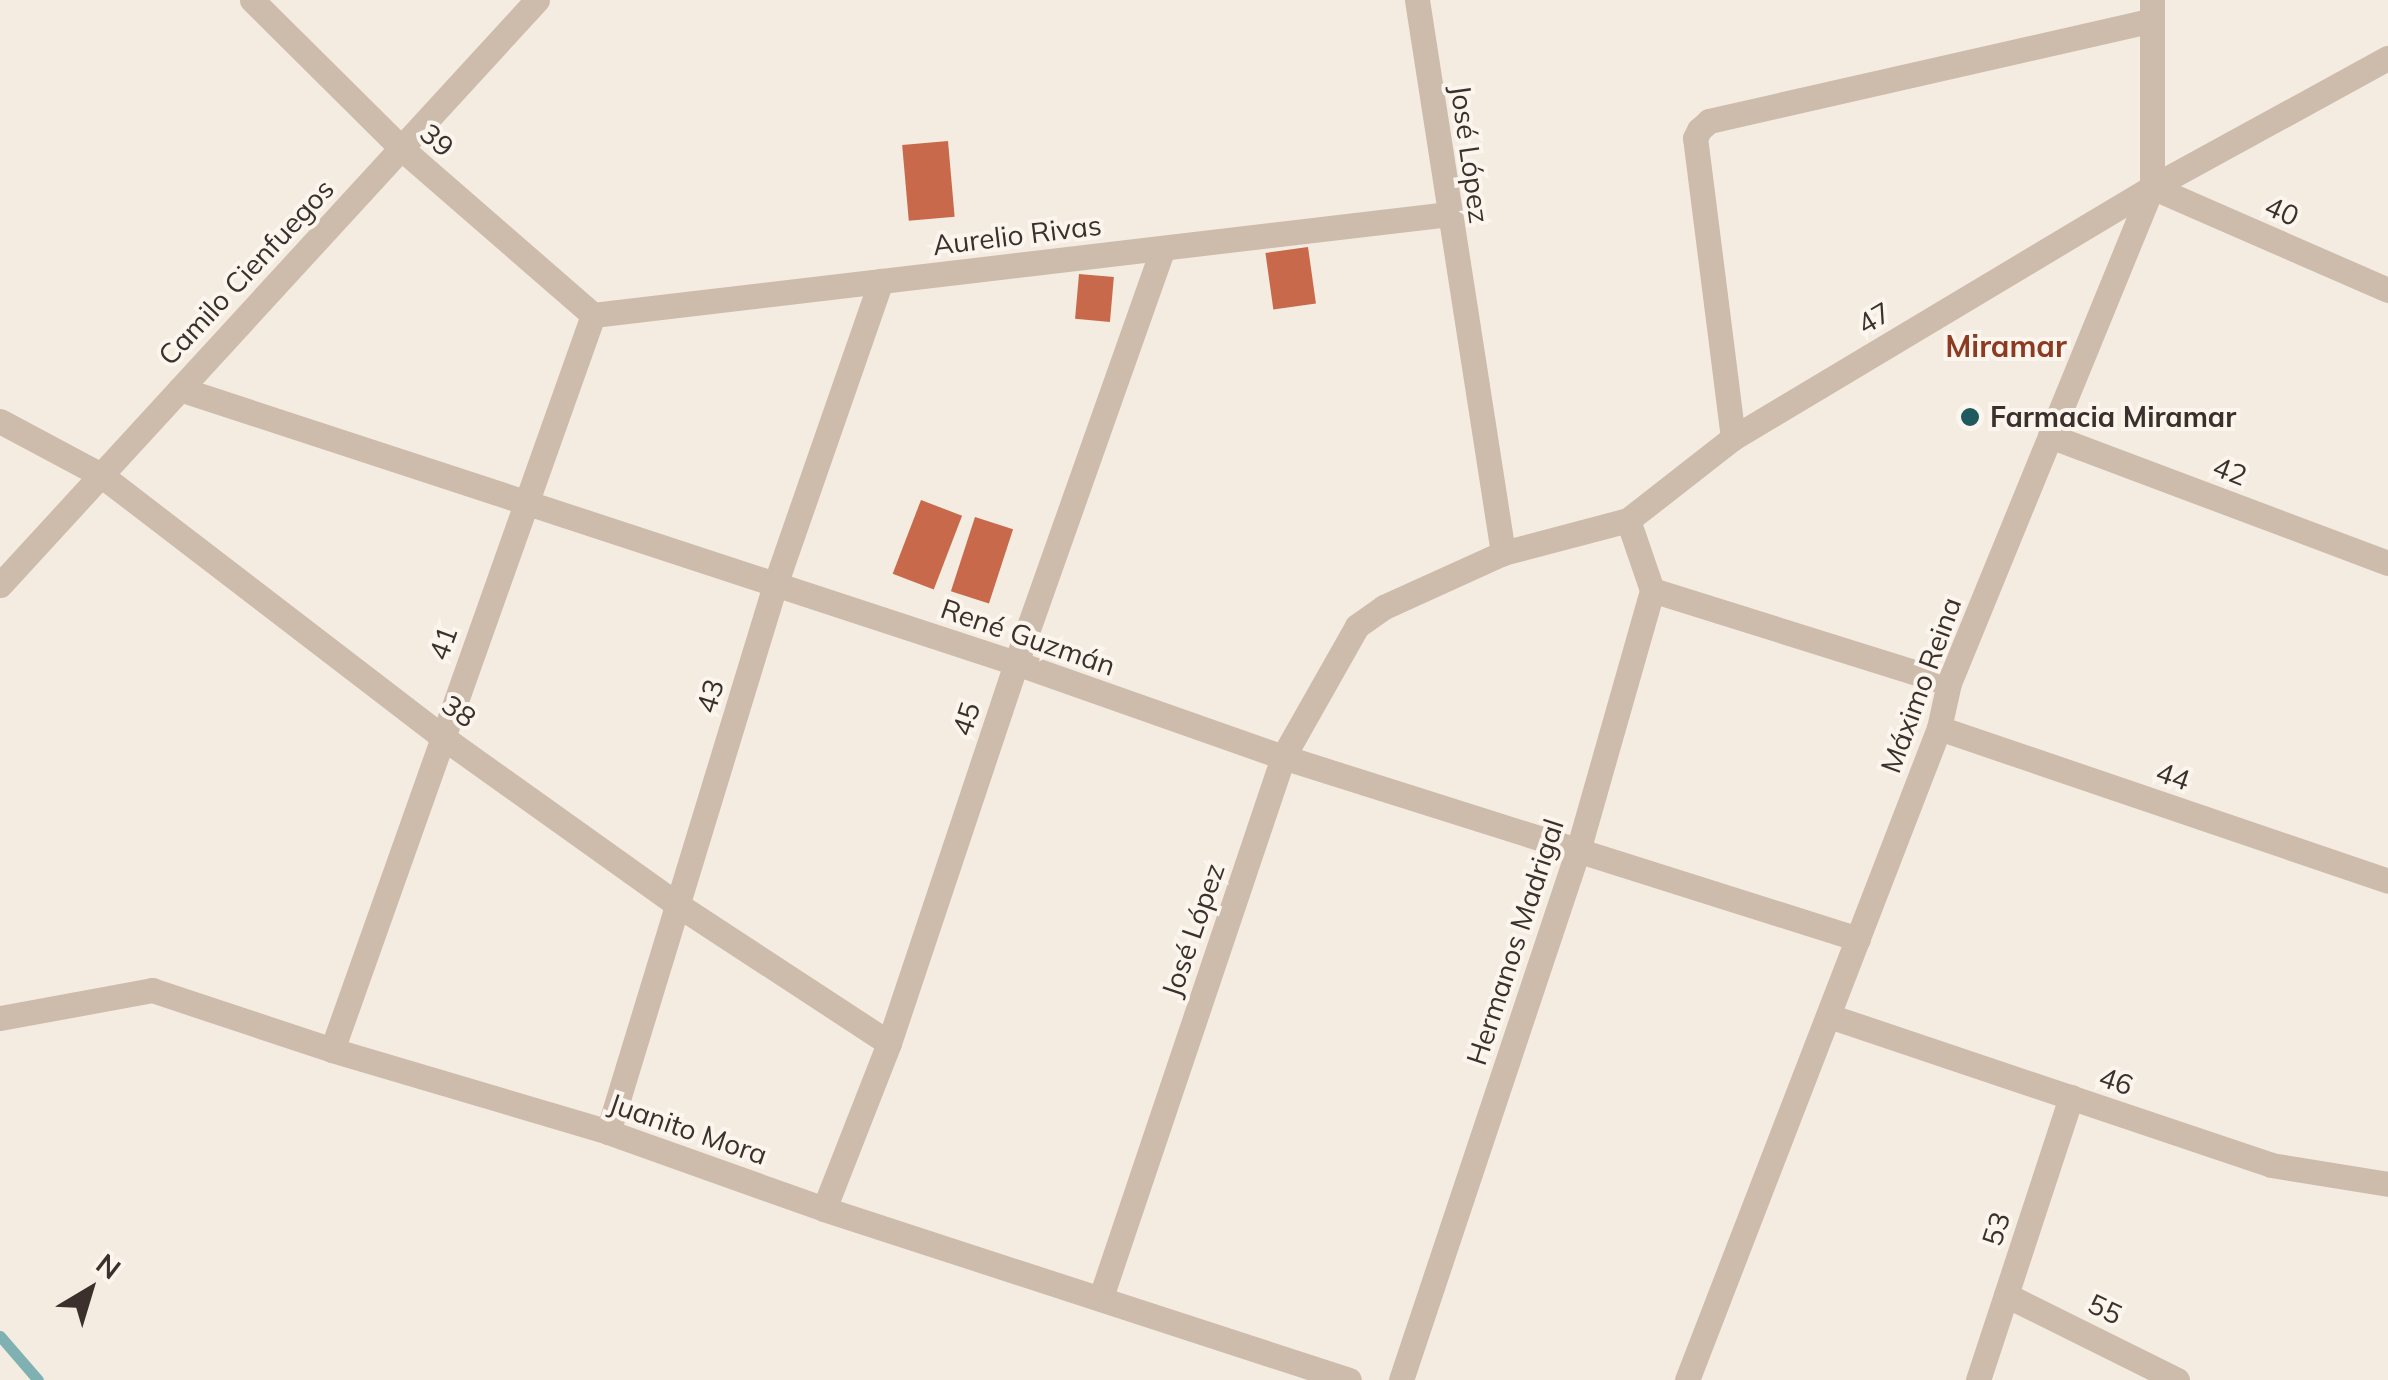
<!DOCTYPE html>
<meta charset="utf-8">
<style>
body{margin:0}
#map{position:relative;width:2388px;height:1380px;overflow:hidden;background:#f4ebe1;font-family:Mulish,sans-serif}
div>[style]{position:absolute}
.stream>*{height:11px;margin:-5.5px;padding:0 5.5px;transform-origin:5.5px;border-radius:5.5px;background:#7fb0b2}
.building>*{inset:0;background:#c8694b;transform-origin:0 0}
.minor>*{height:25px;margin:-12.5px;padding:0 12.5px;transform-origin:12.5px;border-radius:12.5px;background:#cdbbac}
.dots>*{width:28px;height:28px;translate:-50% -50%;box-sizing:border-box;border:5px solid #fbf5ee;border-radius:50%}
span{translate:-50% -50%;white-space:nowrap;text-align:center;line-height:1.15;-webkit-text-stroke:8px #fbf5ee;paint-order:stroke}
.street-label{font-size:28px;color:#3b302b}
.poi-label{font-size:28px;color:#3b302b;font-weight:700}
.left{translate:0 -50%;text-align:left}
.neighbourhood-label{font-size:30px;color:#8c3b22;font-weight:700}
.north{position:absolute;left:40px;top:1240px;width:100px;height:100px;-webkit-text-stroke:8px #fbf5ee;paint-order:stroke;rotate:38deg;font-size:28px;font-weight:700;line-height:40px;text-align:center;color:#3b302b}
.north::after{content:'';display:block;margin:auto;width:35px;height:45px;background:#3b302b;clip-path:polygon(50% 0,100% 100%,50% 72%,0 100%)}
</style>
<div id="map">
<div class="stream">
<div style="left:0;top:1336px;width:58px;rotate:49.2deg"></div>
</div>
<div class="building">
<div style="left:948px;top:141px;width:76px;height:46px;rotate:85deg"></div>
<div style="left:1308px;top:247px;width:57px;height:43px;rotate:82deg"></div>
<div style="left:1079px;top:274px;width:35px;height:45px;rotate:5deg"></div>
<div style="left:921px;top:500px;width:44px;height:79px;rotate:21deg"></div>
<div style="left:975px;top:517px;width:40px;height:78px;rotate:18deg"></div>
</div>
<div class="minor">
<div style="left:252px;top:0;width:210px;rotate:44.8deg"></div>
<div style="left:401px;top:148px;width:254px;rotate:41deg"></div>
<div style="left:1417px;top:0;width:560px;rotate:81.16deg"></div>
<div style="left:2152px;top:187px;width:257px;rotate:23.6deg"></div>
<div style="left:593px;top:315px;width:862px;rotate:-6.73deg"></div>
<div style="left:180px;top:389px;width:880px;rotate:18.15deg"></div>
<div style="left:1016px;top:663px;width:283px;rotate:19.4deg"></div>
<div style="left:1283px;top:757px;width:603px;rotate:17.56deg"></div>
<div style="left:0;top:421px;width:115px;rotate:28.1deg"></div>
<div style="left:101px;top:475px;width:429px;rotate:37.5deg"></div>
<div style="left:441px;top:736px;width:291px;rotate:35.5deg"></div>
<div style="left:678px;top:905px;width:252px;rotate:33.2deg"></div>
<div style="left:2050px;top:436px;width:361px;rotate:20.6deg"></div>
<div style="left:1733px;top:438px;width:302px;rotate:-97.2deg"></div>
<div style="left:1695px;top:138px;width:9px;rotate:-63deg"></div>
<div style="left:1699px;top:130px;width:13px;rotate:-42deg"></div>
<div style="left:1709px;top:121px;width:454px;rotate:-12.8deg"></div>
<div style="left:0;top:585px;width:794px;rotate:-47.45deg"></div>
<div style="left:1652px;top:590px;width:311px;rotate:17.4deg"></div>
<div style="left:1939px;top:728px;width:474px;rotate:18.8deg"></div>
<div style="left:1829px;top:1016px;width:466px;rotate:18.6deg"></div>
<div style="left:2271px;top:1165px;width:119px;rotate:9.2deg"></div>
<div style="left:0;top:1018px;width:155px;rotate:-10.4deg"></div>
<div style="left:152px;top:990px;width:190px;rotate:18.4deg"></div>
<div style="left:332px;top:1050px;width:288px;rotate:16.5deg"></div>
<div style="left:608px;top:1132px;width:229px;rotate:19.6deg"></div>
<div style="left:824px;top:1209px;width:552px;rotate:18.04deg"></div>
<div style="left:332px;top:1050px;width:780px;rotate:-70.45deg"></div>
<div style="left:608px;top:1132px;width:572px;rotate:-73.02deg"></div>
<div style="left:775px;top:585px;width:322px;rotate:-70.8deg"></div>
<div style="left:824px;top:1209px;width:178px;rotate:-68.6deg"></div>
<div style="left:889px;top:1043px;width:401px;rotate:-71.5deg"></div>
<div style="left:1016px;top:663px;width:440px;rotate:-70.5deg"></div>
<div style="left:2006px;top:1295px;width:191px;rotate:26.4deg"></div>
<div style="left:1101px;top:1297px;width:570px;rotate:-71.37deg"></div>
<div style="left:1283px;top:757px;width:150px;rotate:-60.5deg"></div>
<div style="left:1357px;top:626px;width:33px;rotate:-35deg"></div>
<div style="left:1384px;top:607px;width:131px;rotate:-24.4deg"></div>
<div style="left:1503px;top:553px;width:129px;rotate:-14.8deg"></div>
<div style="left:1628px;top:520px;width:133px;rotate:-38deg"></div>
<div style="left:1733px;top:438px;width:488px;rotate:-30.9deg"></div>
<div style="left:2152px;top:187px;width:269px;rotate:-28.7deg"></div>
<div style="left:1401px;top:1380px;width:562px;rotate:-71.53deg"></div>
<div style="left:1579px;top:847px;width:267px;rotate:-74.1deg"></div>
<div style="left:1652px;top:590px;width:74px;rotate:-108.9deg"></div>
<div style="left:1687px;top:1380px;width:699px;rotate:-68.87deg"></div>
<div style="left:1939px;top:728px;width:46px;rotate:-77.5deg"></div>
<div style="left:1949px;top:683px;width:536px;rotate:-67.74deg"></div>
<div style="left:2152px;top:187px;width:187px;rotate:-90deg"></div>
<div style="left:1978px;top:1380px;width:298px;rotate:-71.8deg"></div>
</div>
<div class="dots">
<div style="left:1970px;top:417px;background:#1f5a5e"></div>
</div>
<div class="street-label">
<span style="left:437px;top:140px;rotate:41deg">39</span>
<span style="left:1470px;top:154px;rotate:82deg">José López</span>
<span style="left:2282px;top:211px;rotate:24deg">40</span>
<span style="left:1017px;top:235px;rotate:-7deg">Aurelio Rivas</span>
<span style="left:246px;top:272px;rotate:-47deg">Camilo Cienfuegos</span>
<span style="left:1874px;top:318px;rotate:-31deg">47</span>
<span style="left:2230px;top:471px;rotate:21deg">42</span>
<span style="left:1028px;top:637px;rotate:19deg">René Guzmán</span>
<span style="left:443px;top:643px;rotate:-70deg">41</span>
<span style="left:1921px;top:685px;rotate:-70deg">Máximo Reina</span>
<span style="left:710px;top:696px;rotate:-73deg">43</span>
<span style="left:459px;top:711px;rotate:36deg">38</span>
<span style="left:966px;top:719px;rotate:-71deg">45</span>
<span style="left:2173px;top:776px;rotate:19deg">44</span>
<span style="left:1193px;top:930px;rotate:-71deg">José López</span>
<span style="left:1515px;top:942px;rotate:-72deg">Hermanos Madrigal</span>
<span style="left:2116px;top:1081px;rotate:19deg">46</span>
<span style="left:688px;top:1129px;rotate:19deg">Juanito Mora</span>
<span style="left:1996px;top:1229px;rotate:-72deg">53</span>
<span style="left:2105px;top:1309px;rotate:26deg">55</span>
</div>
<div class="poi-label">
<span class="left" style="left:1990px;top:417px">Farmacia Miramar</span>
</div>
<div class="neighbourhood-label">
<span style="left:2006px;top:346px">Miramar</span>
</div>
<div class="north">N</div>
</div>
